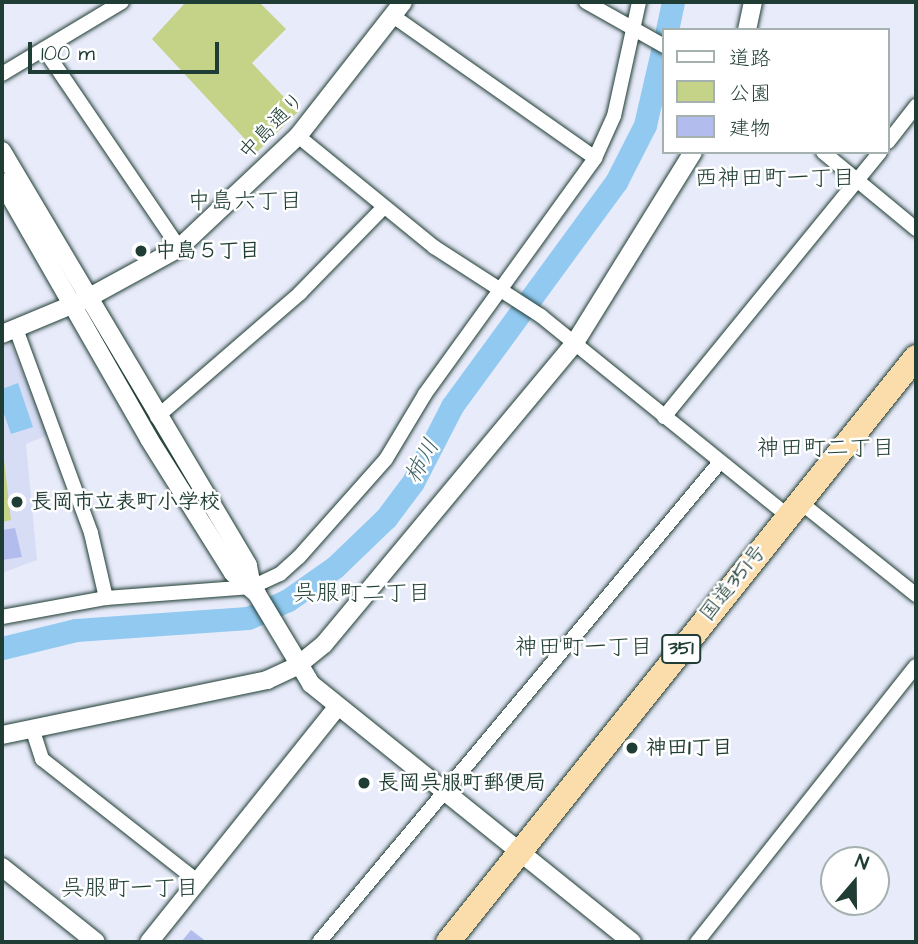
<!DOCTYPE html>
<meta charset="utf-8">
<style>
body{margin:0}
#map{position:relative;width:918px;height:944px;overflow:hidden;background:#e8ebfa;font-family:"Architects Daughter","Klee One",sans-serif}
div>[style]{position:absolute}
.built>*{inset:0;background:#d8ddf6}
.green>*{inset:0;background:#c4d388}
.water>*{inset:0;background:#91c9f0}
.river>*{height:23px;margin:-11.5px;padding:0 11.5px;transform-origin:11.5px;border-radius:11.5px;background:#91c9f0}
.building>*{inset:0;background:#b2bdee}
.roads{filter:drop-shadow(0 0 2px #1f3d34) drop-shadow(0 0 2px #1f3d34)}
.minor>*{height:14px;margin:-7px;padding:0 7px;transform-origin:7px;border-radius:7px;background:#fff}
.tertiary>*{height:18px;margin:-9px;padding:0 9px;transform-origin:9px;border-radius:9px;background:#fff}
.trunk>*{height:24px;margin:-12px;padding:0 12px;transform-origin:12px;border-radius:12px;background:#faddab}
.dots>*{width:19px;height:19px;translate:-50% -50%;box-sizing:border-box;border:4px solid #fff;border-radius:50%}
span{translate:-50% -50%;white-space:nowrap;text-align:center;line-height:1.15;-webkit-text-stroke:5px #fff;paint-order:stroke}
.shield-label span{padding:2px 5px;background:#fff;border:2px solid;border-radius:5px;-webkit-text-stroke-width:0}
.shield-label{font-size:19px;color:#1f3d34;font-weight:700}
.street-label{font-size:21px;color:#1f3d34}
.poi-label{font-size:21px;color:#1f3d34;font-weight:700}
.left{translate:0 -50%;text-align:left}
.neighbourhood-label{font-size:23px;color:#1f3d34}
.water-label{font-size:23px;color:#3c6063;font-style:italic}
.frame{position:absolute;inset:0;border:4px solid #1f3d34;pointer-events:none}
.legend{position:absolute;left:662px;top:28px;width:228px;height:126px;box-sizing:border-box;background:#fff;border:2px solid #a5b1ae;margin:0;padding:9px 12px;list-style:none;font-size:21px;color:#1f3d34}
.legend li{display:flex;align-items:center;gap:14px;height:35px}
.legend b{width:35px;border:2px solid #a5b1ae}
.north{position:absolute;left:820px;top:846px;width:70px;height:70px;box-sizing:border-box;background:#fff;border:2px solid #a5b1ae;border-radius:50%;rotate:20deg;font-size:19px;font-weight:700;line-height:28px;text-align:center;color:#1f3d34}
.north::after{content:'';display:block;margin:auto;width:24px;height:32px;background:#1f3d34;clip-path:polygon(50% 0,100% 100%,50% 72%,0 100%)}
.scale{position:absolute;left:28px;top:42px;width:191px;height:32px;box-sizing:border-box;border:4px solid #1f3d34;border-top:0;padding-left:9px;font-size:21px;line-height:24px;white-space:nowrap;color:#1f3d34;-webkit-text-stroke:5px #fff;paint-order:stroke}
</style>
<div id="map">
<div class="built">
<div style="clip-path:polygon(11px 344px,48px 435px,26px 444px,37px 560px,2px 573px,2px 347px)"></div>
</div>
<div class="green">
<div style="clip-path:polygon(186px 2px,259px 2px,286px 29px,252px 63px,298px 112px,257px 152px,152px 39px)"></div>
<div style="clip-path:polygon(2px 443px,11px 520px,2px 522px)"></div>
</div>
<div class="water">
<div style="clip-path:polygon(18px 383px,33px 427px,11px 434px,2px 408px,2px 389px)"></div>
</div>
<div class="river">
<div style="left:667px;top:30px;width:29px;rotate:-78deg"></div>
<div style="left:2px;top:648px;width:76px;rotate:-13.7deg"></div>
<div style="left:76px;top:630px;width:172px;rotate:-4deg"></div>
<div style="left:248px;top:618px;width:44px;rotate:-24.2deg"></div>
<div style="left:288px;top:600px;width:57px;rotate:-35.1deg"></div>
<div style="left:335px;top:567px;width:71px;rotate:-43.9deg"></div>
<div style="left:386px;top:518px;width:45px;rotate:-53.1deg"></div>
<div style="left:413px;top:482px;width:85px;rotate:-62.8deg"></div>
<div style="left:452px;top:406px;width:278px;rotate:-53.8deg"></div>
<div style="left:616px;top:182px;width:64px;rotate:-63deg"></div>
<div style="left:645px;top:125px;width:84px;rotate:-77deg"></div>
</div>
<div class="building">
<div style="clip-path:polygon(15px 528px,22px 557px,2px 560px,2px 530px)"></div>
<div style="clip-path:polygon(191px 930px,207px 942px,181px 942px)"></div>
</div>
<div class="roads">
<div class="minor">
<div style="left:586px;top:2px;width:90px;rotate:29.4deg"></div>
<div style="left:393px;top:16px;width:247px;rotate:35.1deg"></div>
<div style="left:44px;top:49px;width:240px;rotate:55.8deg"></div>
<div style="left:2px;top:74px;width:140px;rotate:-31deg"></div>
<div style="left:298px;top:136px;width:176px;rotate:39.2deg"></div>
<div style="left:434px;top:247px;width:127px;rotate:32.8deg"></div>
<div style="left:541px;top:316px;width:318px;rotate:39deg"></div>
<div style="left:888px;top:142px;width:46px;rotate:-52.1deg"></div>
<div style="left:823px;top:152px;width:121px;rotate:39.6deg"></div>
<div style="left:16px;top:329px;width:217px;rotate:69.8deg"></div>
<div style="left:91px;top:533px;width:67px;rotate:77deg"></div>
<div style="left:157px;top:417px;width:189px;rotate:-40.9deg"></div>
<div style="left:300px;top:293px;width:119px;rotate:-45.7deg"></div>
<div style="left:664px;top:417px;width:342px;rotate:-50.8deg"></div>
<div style="left:800px;top:502px;width:149px;rotate:38.7deg"></div>
<div style="left:2px;top:617px;width:106px;rotate:-10.4deg"></div>
<div style="left:106px;top:598px;width:146px;rotate:-4.3deg"></div>
<div style="left:252px;top:587px;width:31px;rotate:-25deg"></div>
<div style="left:280px;top:574px;width:25px;rotate:-42deg"></div>
<div style="left:299px;top:557px;width:131px;rotate:-48.4deg"></div>
<div style="left:386px;top:459px;width:76px;rotate:-59deg"></div>
<div style="left:425px;top:394px;width:291px;rotate:-54.2deg"></div>
<div style="left:595px;top:158px;width:46px;rotate:-65.7deg"></div>
<div style="left:614px;top:116px;width:117px;rotate:-77.6deg"></div>
<div style="left:32px;top:728px;width:33px;rotate:72deg"></div>
<div style="left:42px;top:759px;width:197px;rotate:38.2deg"></div>
<div style="left:319px;top:942px;width:625px;rotate:-50.12deg"></div>
<div style="left:697px;top:942px;width:352px;rotate:-51.6deg"></div>
</div>
<div class="tertiary">
<div style="left:747px;top:30px;width:29px;rotate:-78deg"></div>
<div style="left:2px;top:151px;width:482px;rotate:59.3deg"></div>
<div style="left:248px;top:566px;width:21px;rotate:79deg"></div>
<div style="left:2px;top:182px;width:296px;rotate:60.2deg"></div>
<div style="left:149px;top:439px;width:158px;rotate:57.9deg"></div>
<div style="left:233px;top:573px;width:32px;rotate:41deg"></div>
<div style="left:257px;top:594px;width:105px;rotate:59deg"></div>
<div style="left:311px;top:684px;width:412px;rotate:38.8deg"></div>
<div style="left:2px;top:334px;width:91px;rotate:-22.6deg"></div>
<div style="left:86px;top:299px;width:106px;rotate:-28.7deg"></div>
<div style="left:179px;top:248px;width:163px;rotate:-43.3deg"></div>
<div style="left:298px;top:136px;width:170px;rotate:-51.9deg"></div>
<div style="left:2px;top:735px;width:271px;rotate:-11.7deg"></div>
<div style="left:267px;top:680px;width:33px;rotate:-25deg"></div>
<div style="left:297px;top:666px;width:35px;rotate:-39deg"></div>
<div style="left:324px;top:644px;width:391px;rotate:-50.2deg"></div>
<div style="left:574px;top:344px;width:226px;rotate:-58.2deg"></div>
<div style="left:2px;top:867px;width:120px;rotate:38.6deg"></div>
<div style="left:149px;top:942px;width:301px;rotate:-51.3deg"></div>
</div>
<div class="trunk">
<div style="left:448px;top:942px;width:749px;rotate:-51.34deg"></div>
</div>
</div>
<div class="dots">
<div style="left:141px;top:251px;background:#1f3d34"></div>
<div style="left:17px;top:502px;background:#1f3d34"></div>
<div style="left:632px;top:748px;background:#1f3d34"></div>
<div style="left:364px;top:783px;background:#1f3d34"></div>
</div>
<div class="shield-label">
<span style="left:681px;top:649px">351</span>
</div>
<div class="street-label">
<span style="left:272px;top:126px;rotate:-46deg">中島通り</span>
<span style="left:733px;top:583px;rotate:-51deg">国道351号</span>
</div>
<div class="poi-label">
<span class="left" style="left:155px;top:251px">中島５丁目</span>
<span class="left" style="left:31px;top:502px">長岡市立表町小学校</span>
<span class="left" style="left:646px;top:748px">神田1丁目</span>
<span class="left" style="left:378px;top:783px">長岡呉服町郵便局</span>
</div>
<div class="neighbourhood-label">
<span style="left:775px;top:178px">西神田町一丁目</span>
<span style="left:245px;top:201px">中島六丁目</span>
<span style="left:826px;top:448px">神田町二丁目</span>
<span style="left:362px;top:593px">呉服町二丁目</span>
<span style="left:584px;top:647px">神田町一丁目</span>
<span style="left:130px;top:888px">呉服町一丁目</span>
</div>
<div class="water-label">
<span style="left:422px;top:461px;rotate:-61deg">柿川</span>
</div>
<div class="frame"></div>
<ul class="legend">
<li><b style="height:9px;background:#fff"></b>道路</li>
<li><b style="height:19px;background:#c4d388"></b>公園</li>
<li><b style="height:19px;background:#b2bdee"></b>建物</li>
</ul>
<div class="north">N</div>
<div class="scale">100 m</div>
</div>
